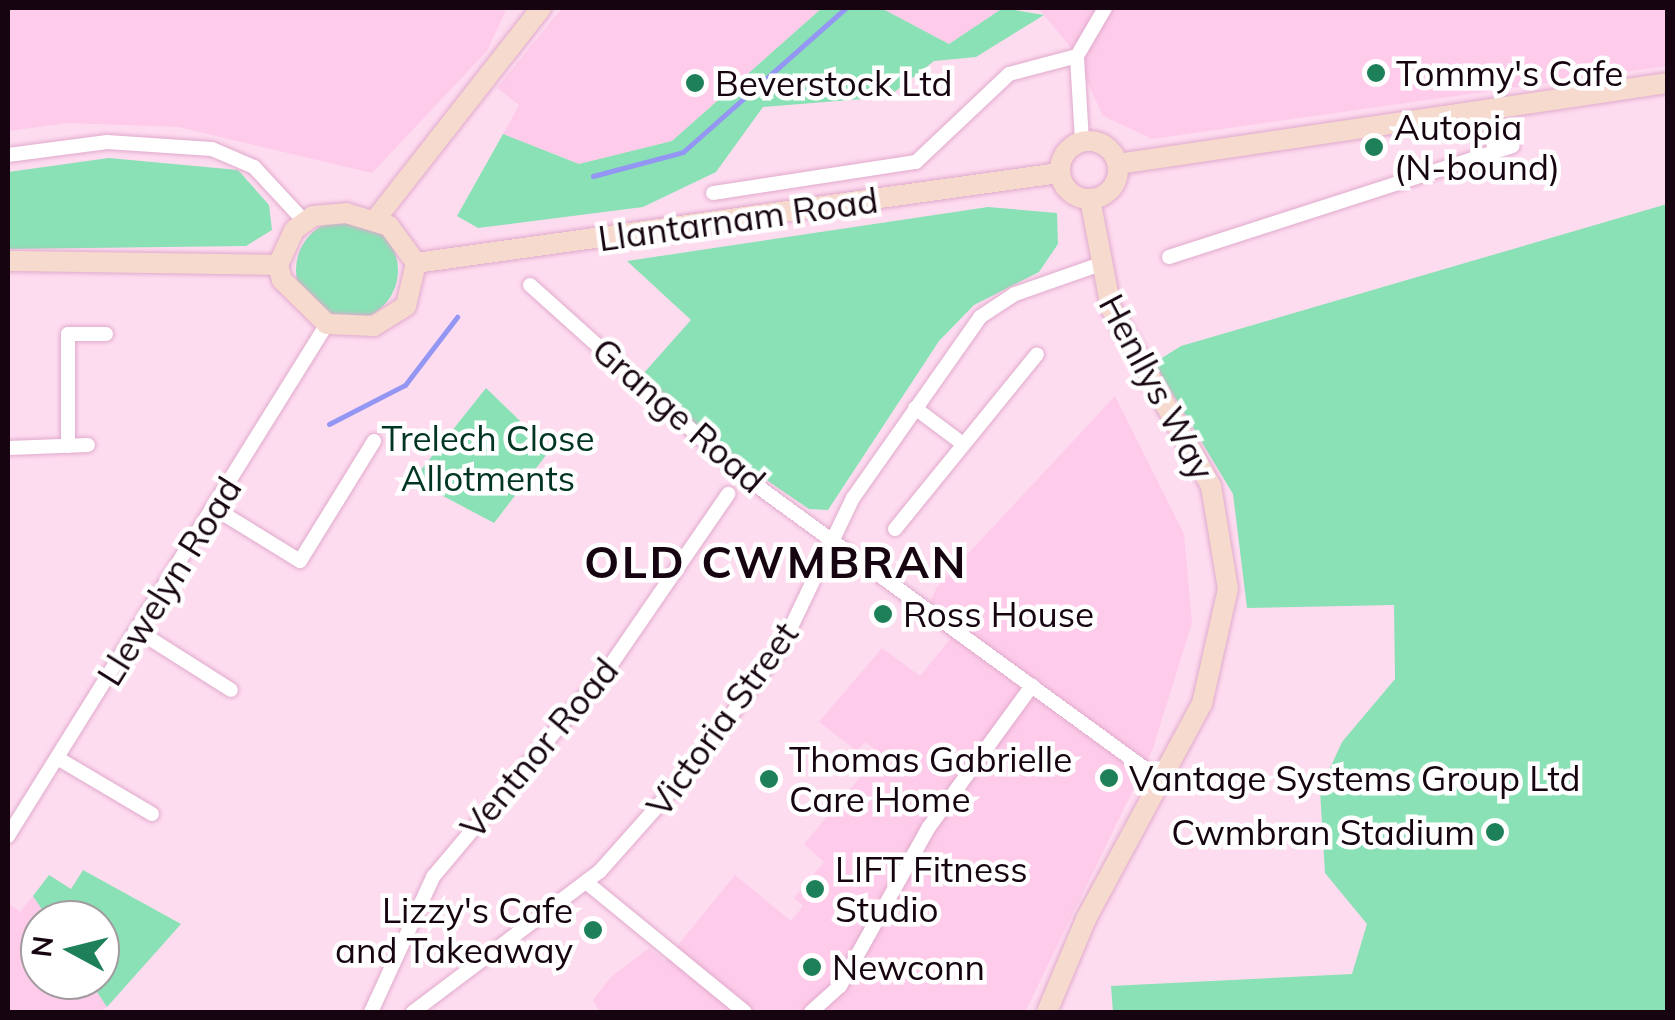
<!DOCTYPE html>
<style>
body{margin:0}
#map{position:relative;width:1675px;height:1020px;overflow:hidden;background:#fedcf0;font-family:Mulish,sans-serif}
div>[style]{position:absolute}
.built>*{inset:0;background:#fecbea}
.green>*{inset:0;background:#89e1b5}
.round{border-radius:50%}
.stream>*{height:5px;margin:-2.5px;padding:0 2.5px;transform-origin:2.5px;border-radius:2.5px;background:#9496f3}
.roads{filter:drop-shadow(0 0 2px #e0aacc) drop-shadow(0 0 2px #e0aacc)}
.street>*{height:14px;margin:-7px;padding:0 7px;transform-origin:7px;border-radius:7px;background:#fff}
.secondary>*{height:20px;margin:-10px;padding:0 10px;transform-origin:10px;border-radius:10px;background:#f7dace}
.secondary>.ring{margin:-10px;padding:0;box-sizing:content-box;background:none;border:20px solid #f7dace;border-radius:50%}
.dots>*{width:28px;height:28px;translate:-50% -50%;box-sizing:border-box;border:5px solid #fff;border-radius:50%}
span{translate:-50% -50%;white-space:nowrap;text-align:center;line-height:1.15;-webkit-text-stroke:9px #fff;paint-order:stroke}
.poi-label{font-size:35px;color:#160510}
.left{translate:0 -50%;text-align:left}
.right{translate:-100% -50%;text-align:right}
.street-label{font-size:35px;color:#160510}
.park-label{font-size:35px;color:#003521}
.district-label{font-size:45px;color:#160510;font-weight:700;letter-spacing:2.5px}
.frame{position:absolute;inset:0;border:10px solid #160510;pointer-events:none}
.north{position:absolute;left:20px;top:900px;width:100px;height:100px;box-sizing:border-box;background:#fff;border:2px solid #a29b9f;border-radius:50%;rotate:277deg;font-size:28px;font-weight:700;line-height:40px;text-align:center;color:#160510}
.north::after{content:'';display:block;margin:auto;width:35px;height:45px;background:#1d8059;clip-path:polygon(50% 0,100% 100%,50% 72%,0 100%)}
</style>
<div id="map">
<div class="built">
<div style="clip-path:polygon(8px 8px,507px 8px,487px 51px,372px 173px,178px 127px,68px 123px,8px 131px)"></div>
<div style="clip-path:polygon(562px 8px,822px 8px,672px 141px,579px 164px,503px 134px,519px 105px,497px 88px)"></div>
<div style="clip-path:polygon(881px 8px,1003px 8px,949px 44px)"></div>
<div style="clip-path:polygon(1038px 8px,1667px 8px,1667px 66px,1152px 139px,1103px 116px,1073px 50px)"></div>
<div style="clip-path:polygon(1115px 396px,1184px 534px,1192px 623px,1152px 751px,1025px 1012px,600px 1012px,593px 1000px,611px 977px,649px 948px,665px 961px,735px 875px,791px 921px,803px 906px,794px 898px,824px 862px,804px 844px,880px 754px,865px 742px,857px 751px,819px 722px,882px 648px,920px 676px,951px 638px,923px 616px,937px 587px)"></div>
<div style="clip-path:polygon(33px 896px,49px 920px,40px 920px,40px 980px,89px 980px,107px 1007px,100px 1012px,8px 1012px,8px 903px,20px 912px)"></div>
</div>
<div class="green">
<div style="clip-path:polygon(822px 8px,881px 8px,949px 44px,1003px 8px,1044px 15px,976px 57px,934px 61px,888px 97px,763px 107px,716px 172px,643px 207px,478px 228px,457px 216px,503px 134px,579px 164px,672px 141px)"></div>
<div style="clip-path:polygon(109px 158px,238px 170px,269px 205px,272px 230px,246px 246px,8px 249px,8px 172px)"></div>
<div style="clip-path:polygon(1667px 204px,1667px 1012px,1113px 1012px,1111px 986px,1352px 974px,1367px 924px,1325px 873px,1320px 790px,1342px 742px,1395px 679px,1394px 605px,1247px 608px,1233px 494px,1154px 363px,1181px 346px)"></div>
<div style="clip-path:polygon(988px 207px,1057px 213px,1058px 244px,1039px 272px,974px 305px,939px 341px,828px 510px,809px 509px,727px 453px,642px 375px,691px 320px,627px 261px)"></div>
<div class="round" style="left:296px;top:219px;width:102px;height:102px"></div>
<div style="clip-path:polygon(486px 388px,550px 450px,494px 523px,413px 480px)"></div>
<div style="clip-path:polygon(83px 870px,181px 924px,107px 1007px,89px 980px,100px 980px,100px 920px,49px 920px,33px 896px,49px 875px,71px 889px)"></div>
</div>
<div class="stream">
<div style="left:593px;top:176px;width:93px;rotate:-14.9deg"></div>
<div style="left:683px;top:152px;width:217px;rotate:-41.5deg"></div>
<div style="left:329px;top:424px;width:85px;rotate:-27.2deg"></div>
<div style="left:405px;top:385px;width:86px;rotate:-52.6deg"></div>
</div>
<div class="roads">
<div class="street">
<div style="left:1487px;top:111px;width:42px;rotate:79deg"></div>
<div style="left:1082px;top:141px;width:85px;rotate:-93.4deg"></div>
<div style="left:1077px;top:56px;width:56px;rotate:-59.7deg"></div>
<div style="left:8px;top:155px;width:100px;rotate:-7.5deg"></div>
<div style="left:107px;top:142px;width:105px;rotate:3.8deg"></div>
<div style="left:212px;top:149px;width:46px;rotate:23.2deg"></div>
<div style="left:254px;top:167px;width:74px;rotate:47.2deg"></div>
<div style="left:713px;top:193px;width:205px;rotate:-8.7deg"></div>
<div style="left:916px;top:162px;width:128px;rotate:-43.4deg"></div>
<div style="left:1009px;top:74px;width:70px;rotate:-14.8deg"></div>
<div style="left:1169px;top:257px;width:361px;rotate:-17.9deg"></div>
<div style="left:530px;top:285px;width:285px;rotate:41.9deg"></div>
<div style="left:742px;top:475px;width:520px;rotate:36.08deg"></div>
<div style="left:915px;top:408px;width:55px;rotate:36.9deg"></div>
<div style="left:68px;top:446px;width:112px;rotate:-90deg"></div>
<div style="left:68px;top:334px;width:38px"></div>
<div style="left:8px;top:448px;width:80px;rotate:-2.1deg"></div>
<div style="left:214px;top:508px;width:101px;rotate:31.6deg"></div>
<div style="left:300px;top:561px;width:141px;rotate:-58.3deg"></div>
<div style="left:895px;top:529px;width:225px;rotate:-50.9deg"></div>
<div style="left:138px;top:631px;width:110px;rotate:32.4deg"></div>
<div style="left:59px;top:759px;width:108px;rotate:30.6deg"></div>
<div style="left:8px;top:836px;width:603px;rotate:-58.08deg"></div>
<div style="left:586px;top:882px;width:205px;rotate:39.3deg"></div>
<div style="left:371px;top:1012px;width:149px;rotate:-65.3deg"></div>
<div style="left:433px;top:877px;width:275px;rotate:-50deg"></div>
<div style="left:610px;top:666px;width:209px;rotate:-55.5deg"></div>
<div style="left:413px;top:1012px;width:234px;rotate:-37deg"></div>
<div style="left:600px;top:871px;width:143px;rotate:-48.4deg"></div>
<div style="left:695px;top:764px;width:147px;rotate:-53.6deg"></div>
<div style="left:782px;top:646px;width:164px;rotate:-64.4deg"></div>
<div style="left:853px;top:498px;width:221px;rotate:-54.9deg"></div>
<div style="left:980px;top:317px;width:42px;rotate:-33.3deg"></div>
<div style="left:1015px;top:294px;width:88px;rotate:-19.3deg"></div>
<div style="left:811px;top:1012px;width:39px;rotate:-42deg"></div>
<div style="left:840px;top:986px;width:182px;rotate:-60.8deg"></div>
<div style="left:929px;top:827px;width:175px;rotate:-53.9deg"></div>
</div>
<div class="secondary">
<div class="ring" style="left:1060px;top:141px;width:38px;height:38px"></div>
<div style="left:1118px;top:164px;width:556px;rotate:-8.38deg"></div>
<div style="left:346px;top:213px;width:45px;rotate:16.8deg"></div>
<div style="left:389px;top:226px;width:46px;rotate:53.9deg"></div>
<div style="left:416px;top:263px;width:44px;rotate:103.1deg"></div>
<div style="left:406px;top:306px;width:38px;rotate:148deg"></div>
<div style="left:374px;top:326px;width:47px;rotate:-177.6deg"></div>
<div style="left:327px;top:324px;width:63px;rotate:-135.6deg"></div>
<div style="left:282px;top:280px;width:16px;rotate:-105deg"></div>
<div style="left:278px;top:265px;width:38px;rotate:-65deg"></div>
<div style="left:294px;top:230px;width:24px;rotate:-36deg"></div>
<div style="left:313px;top:216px;width:33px;rotate:-5deg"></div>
<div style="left:375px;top:220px;width:269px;rotate:-51.9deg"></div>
<div style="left:8px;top:261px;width:270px;rotate:0.8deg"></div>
<div style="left:416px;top:263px;width:649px;rotate:-7.97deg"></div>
<div style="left:1047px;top:1012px;width:101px;rotate:-67.2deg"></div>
<div style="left:1086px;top:919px;width:244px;rotate:-61.7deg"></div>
<div style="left:1202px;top:704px;width:118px;rotate:-77.3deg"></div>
<div style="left:1228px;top:589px;width:104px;rotate:-99.4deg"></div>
<div style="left:1211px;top:486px;width:204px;rotate:-119.3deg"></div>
<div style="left:1111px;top:308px;width:111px;rotate:-100.9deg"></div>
</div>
</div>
<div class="dots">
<div style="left:1376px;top:73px;background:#1d8059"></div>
<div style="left:695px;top:83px;background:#1d8059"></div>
<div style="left:1374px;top:147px;background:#1d8059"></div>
<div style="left:883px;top:614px;background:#1d8059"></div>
<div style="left:1109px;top:778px;background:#1d8059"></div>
<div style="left:769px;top:779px;background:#1d8059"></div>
<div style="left:1495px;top:832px;background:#1d8059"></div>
<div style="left:815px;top:889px;background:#1d8059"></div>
<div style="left:593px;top:930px;background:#1d8059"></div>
<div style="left:812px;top:967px;background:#1d8059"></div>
</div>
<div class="poi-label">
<span class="left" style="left:1396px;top:73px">Tommy's Cafe</span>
<span class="left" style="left:715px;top:83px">Beverstock Ltd</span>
<span class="left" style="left:1394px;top:147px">Autopia<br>(N-bound)</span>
<span class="left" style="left:903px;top:614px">Ross House</span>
<span class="left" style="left:789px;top:779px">Thomas Gabrielle<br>Care Home</span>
<span class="left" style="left:1129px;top:778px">Vantage Systems Group Ltd</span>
<span class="right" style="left:1475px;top:832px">Cwmbran Stadium</span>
<span class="left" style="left:835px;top:889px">LIFT Fitness<br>Studio</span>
<span class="right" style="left:573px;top:930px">Lizzy's Cafe<br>and Takeaway</span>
<span class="left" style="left:832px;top:967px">Newconn</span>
</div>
<div class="street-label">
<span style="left:738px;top:219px;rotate:-8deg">Llantarnam Road</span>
<span style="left:1157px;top:387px;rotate:62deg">Henllys Way</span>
<span style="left:679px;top:415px;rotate:41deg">Grange Road</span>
<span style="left:169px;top:581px;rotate:-58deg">Llewelyn Road</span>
<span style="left:722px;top:719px;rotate:-54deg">Victoria Street</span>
<span style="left:539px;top:748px;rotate:-50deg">Ventnor Road</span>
</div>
<div class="park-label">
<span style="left:488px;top:458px">Trelech Close<br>Allotments</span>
</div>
<div class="district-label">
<span style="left:776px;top:562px">OLD CWMBRAN</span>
</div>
<div class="frame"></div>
<div class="north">N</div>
</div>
